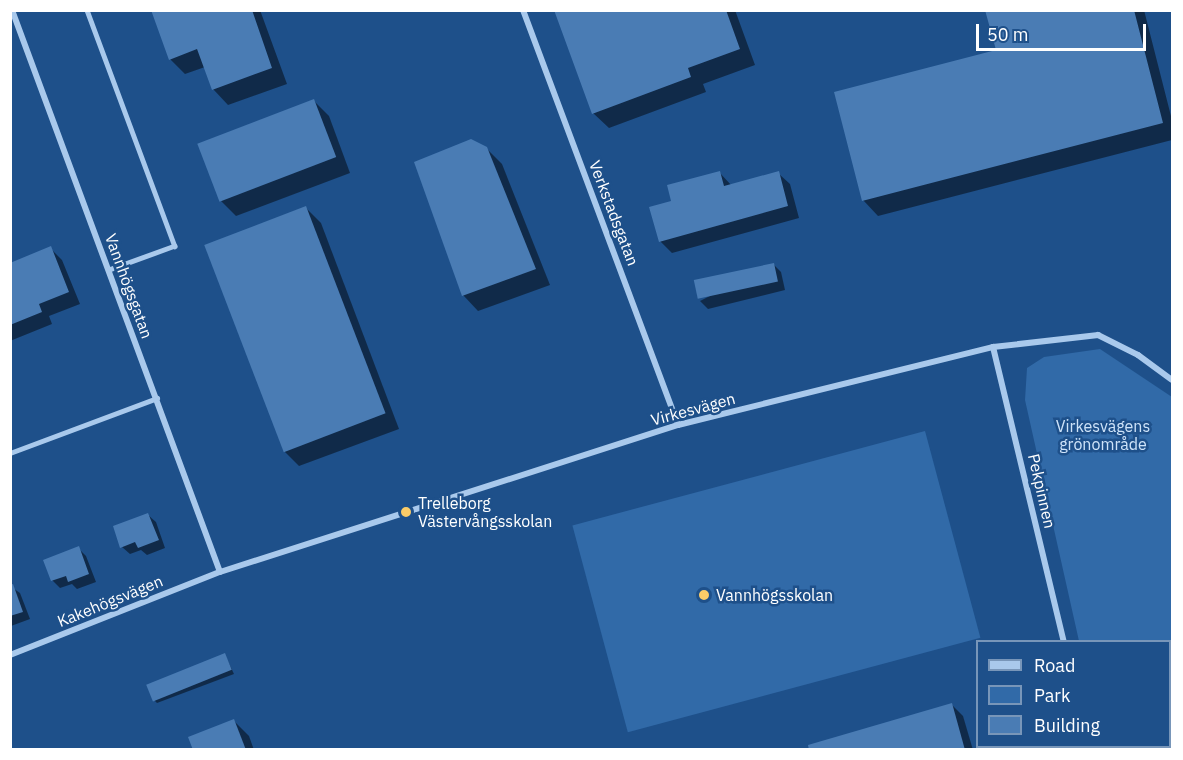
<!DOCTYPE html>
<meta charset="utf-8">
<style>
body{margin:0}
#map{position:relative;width:1183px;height:760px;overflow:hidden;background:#1e508a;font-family:"IBM Plex Sans",sans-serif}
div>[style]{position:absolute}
.green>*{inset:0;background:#316aa8;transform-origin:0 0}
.shadow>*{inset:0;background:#0007}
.building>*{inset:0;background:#4a7cb4;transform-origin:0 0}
.lane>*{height:4.5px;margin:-2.25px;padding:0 2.25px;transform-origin:2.25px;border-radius:2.25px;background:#a9c9ec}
.street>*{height:6px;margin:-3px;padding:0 3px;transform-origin:3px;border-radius:3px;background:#a9c9ec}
.dots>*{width:16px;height:16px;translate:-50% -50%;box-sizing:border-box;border:3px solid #1e508a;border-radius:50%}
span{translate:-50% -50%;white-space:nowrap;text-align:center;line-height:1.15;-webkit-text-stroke:5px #1e508a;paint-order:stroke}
.street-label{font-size:16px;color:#fff}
.park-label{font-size:16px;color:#cee3f9}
.poi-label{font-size:16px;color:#fff}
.left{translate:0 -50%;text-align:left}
.frame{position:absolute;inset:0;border:12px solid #fff;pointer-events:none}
.legend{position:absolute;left:976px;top:640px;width:195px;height:108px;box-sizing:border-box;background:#1e508a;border:2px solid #7896b9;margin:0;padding:8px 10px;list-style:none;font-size:18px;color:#fff}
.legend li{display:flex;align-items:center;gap:12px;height:30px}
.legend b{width:30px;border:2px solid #7896b9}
.scale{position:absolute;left:976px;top:24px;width:170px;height:27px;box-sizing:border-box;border:3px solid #fff;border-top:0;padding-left:8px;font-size:18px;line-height:21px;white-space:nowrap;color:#fff;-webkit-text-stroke:4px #1e508a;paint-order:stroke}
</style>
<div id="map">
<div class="green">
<div style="clip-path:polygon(1100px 349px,1172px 397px,1172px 749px,1103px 749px,1102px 747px,1170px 746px,1170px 642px,1079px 641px,1025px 400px,1027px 368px,1044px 357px)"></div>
<div style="left:925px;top:431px;width:214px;height:365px;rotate:75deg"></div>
</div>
<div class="shadow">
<div style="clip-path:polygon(152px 10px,260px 10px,287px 84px,228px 105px,213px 89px,205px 67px,185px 74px,170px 59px)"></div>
<div style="clip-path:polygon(556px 10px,735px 10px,755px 65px,703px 84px,706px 92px,609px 128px,593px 113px)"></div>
<div style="clip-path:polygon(987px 10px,1144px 10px,1172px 120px,1172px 140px,878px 216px,863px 200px,998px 51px)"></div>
<div style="clip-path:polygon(313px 100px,329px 116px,350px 173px,236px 216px,221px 201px)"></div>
<div style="clip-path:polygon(486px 148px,502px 164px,550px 285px,478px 311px,463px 295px)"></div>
<div style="clip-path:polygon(719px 172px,732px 186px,778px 173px,790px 184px,799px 218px,672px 253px,660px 241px,673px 202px)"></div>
<div style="clip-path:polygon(306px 208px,321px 223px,399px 429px,299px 466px,284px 451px)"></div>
<div style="clip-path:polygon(50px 248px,62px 260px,80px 304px,49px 316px,52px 324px,10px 341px,10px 264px)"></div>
<div style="clip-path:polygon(773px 264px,781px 272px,785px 290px,708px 309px,700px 301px)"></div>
<div style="clip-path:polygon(148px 515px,156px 522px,165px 548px,147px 555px,141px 550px,130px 554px,122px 547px)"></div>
<div style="clip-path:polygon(78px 548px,86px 556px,96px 582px,77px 589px,72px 584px,60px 588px,52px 580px)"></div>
<div style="clip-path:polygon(10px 586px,20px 593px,30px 619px,11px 626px)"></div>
<div style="clip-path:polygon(225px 655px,234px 674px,157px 703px,154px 700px)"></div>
<div style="clip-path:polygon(951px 704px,963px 716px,973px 750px,811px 750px)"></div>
<div style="clip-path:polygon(234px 721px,249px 736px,254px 750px,195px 750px)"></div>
</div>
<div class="building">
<div style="clip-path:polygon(151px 10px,252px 10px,272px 68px,212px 90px,197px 49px,169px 60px)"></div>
<div style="clip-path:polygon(554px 10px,726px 10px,740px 49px,688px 68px,691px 77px,592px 114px)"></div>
<div style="clip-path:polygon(985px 10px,1134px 10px,1163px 123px,862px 201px,834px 92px,996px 50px)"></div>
<div style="left:314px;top:99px;width:62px;height:125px;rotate:69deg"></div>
<div style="clip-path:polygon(471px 139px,487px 147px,536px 269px,462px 296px,414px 162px)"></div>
<div style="clip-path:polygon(720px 171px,724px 186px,779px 171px,788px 206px,659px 242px,649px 207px,671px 201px,667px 185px)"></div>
<div style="left:306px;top:206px;width:222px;height:109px;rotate:69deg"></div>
<div style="clip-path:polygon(51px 246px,69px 292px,39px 304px,42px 312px,10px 325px,10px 263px)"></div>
<div style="left:774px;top:263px;width:19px;height:82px;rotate:78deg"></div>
<div style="clip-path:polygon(148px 513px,159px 540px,138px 548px,135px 542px,120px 548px,113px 526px)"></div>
<div style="clip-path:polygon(79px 546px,89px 574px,68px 582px,66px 576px,51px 581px,43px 560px)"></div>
<div style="clip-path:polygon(13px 584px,23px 612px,10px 616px,10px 585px)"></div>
<div style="left:225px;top:653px;width:18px;height:85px;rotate:68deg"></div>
<div style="clip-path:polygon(952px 703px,965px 750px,809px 750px,808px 745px)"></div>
<div style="clip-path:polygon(234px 719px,246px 750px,193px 750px,188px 737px)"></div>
</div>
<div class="lane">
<div style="left:87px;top:10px;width:252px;rotate:69.6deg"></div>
<div style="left:175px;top:246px;width:70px;rotate:160deg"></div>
<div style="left:10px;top:453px;width:157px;rotate:-20.5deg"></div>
<div style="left:1020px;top:746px;width:4px;rotate:76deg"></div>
</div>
<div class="street">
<div style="left:12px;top:10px;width:599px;rotate:69.69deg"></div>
<div style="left:523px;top:10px;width:443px;rotate:69.5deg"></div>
<div style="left:993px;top:347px;width:303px;rotate:76.5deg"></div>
<div style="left:10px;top:655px;width:226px;rotate:-21.6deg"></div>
<div style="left:220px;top:572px;width:481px;rotate:-17.8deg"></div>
<div style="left:678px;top:425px;width:325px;rotate:-13.9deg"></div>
<div style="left:993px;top:347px;width:106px;rotate:-6.5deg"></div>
<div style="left:1098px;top:335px;width:45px;rotate:26.6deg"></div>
<div style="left:1138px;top:355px;width:42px;rotate:36.3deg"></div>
<div style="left:1089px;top:746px;width:4px;rotate:90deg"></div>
</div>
<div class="dots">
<div style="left:406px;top:512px;background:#fbcc68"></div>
<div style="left:704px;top:595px;background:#fbcc68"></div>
</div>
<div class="street-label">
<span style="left:614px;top:213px;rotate:69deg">Verkstadsgatan</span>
<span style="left:129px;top:286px;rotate:70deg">Vannhögsgatan</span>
<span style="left:693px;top:409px;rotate:-15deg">Virkesvägen</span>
<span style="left:1042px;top:491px;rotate:77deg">Pekpinnen</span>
<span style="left:110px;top:601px;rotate:-22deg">Kakehögsvägen</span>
</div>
<div class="park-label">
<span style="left:1103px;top:435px">Virkesvägens<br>grönområde</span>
</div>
<div class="poi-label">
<span class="left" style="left:418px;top:512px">Trelleborg<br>Västervångsskolan</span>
<span class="left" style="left:716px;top:595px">Vannhögsskolan</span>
</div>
<div class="frame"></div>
<ul class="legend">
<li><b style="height:8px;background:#a9c9ec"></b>Road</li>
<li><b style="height:16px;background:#316aa8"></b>Park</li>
<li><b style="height:16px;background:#4a7cb4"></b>Building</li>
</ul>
<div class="scale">50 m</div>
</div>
